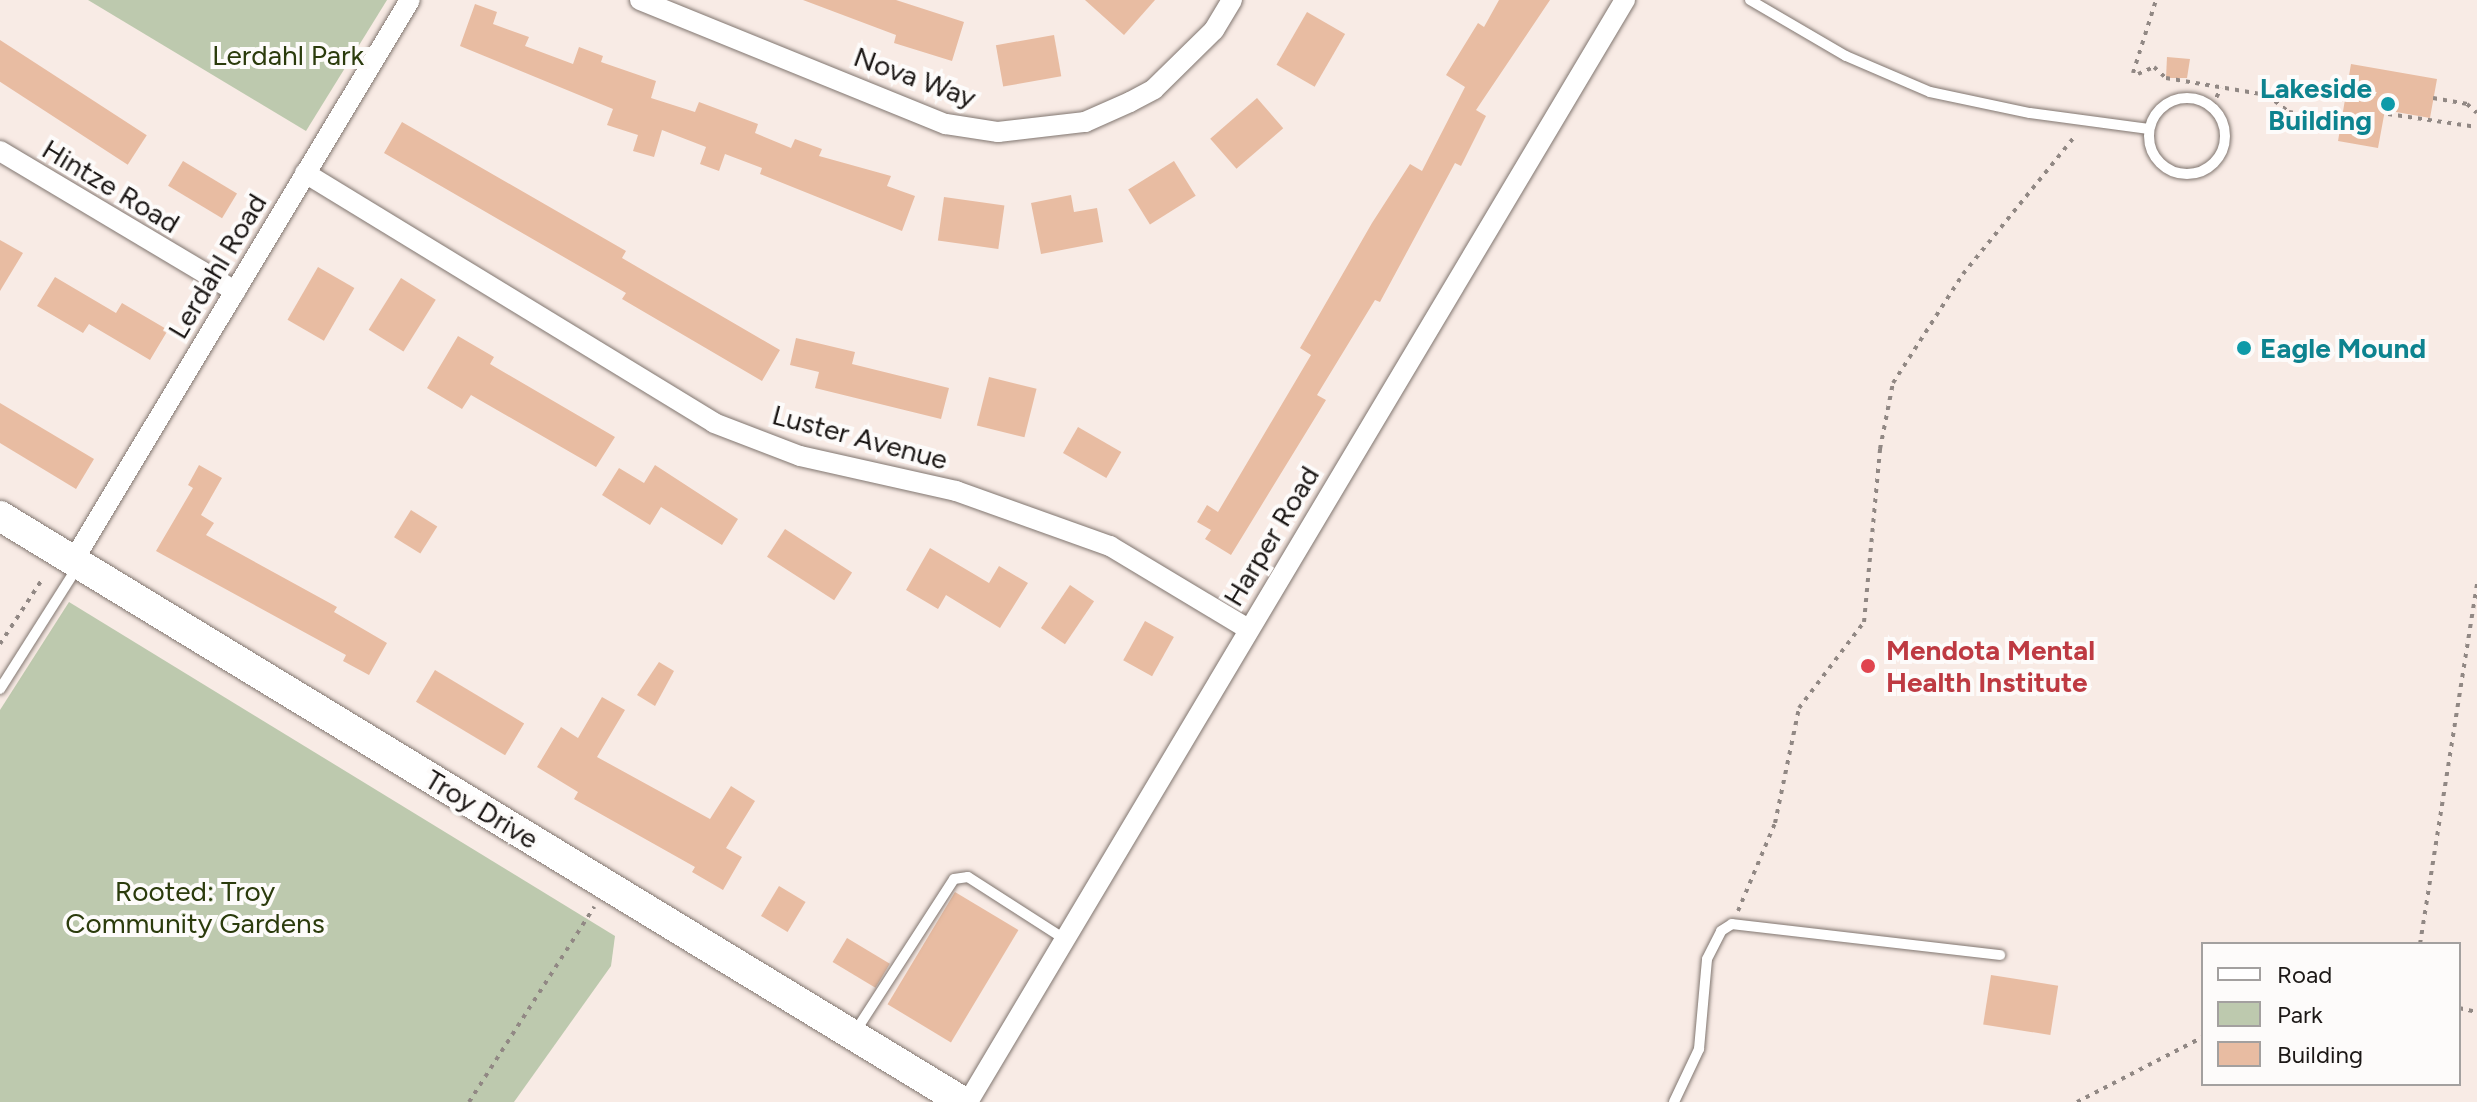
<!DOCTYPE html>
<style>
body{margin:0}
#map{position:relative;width:2477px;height:1102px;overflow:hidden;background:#f8ebe5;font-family:Figtree,sans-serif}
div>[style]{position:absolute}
.green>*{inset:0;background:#bdc9ae}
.building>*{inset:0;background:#e8bca2;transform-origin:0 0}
.path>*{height:4px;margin-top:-2px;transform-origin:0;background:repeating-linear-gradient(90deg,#918884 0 4px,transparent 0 10px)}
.roads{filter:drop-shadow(0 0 2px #817670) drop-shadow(0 0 2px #817670)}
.lane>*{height:10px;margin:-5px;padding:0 5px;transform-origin:5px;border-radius:5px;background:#fff}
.lane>.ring{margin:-5px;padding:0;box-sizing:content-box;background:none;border:10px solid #fff;border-radius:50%}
.street>*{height:20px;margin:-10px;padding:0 10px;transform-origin:10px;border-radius:10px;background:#fff}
.secondary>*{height:30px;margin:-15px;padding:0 15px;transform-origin:15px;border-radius:15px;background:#fff}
.dots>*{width:22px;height:22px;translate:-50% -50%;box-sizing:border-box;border:4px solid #fdfbfa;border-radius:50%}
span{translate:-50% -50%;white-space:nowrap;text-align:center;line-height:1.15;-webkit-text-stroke:8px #fdfbfa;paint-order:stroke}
.park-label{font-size:28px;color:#2b3b0c}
.street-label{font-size:28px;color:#1c1816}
.culture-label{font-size:28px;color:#0d838f;font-weight:700}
.right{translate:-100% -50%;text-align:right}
.left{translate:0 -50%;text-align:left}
.health-label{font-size:28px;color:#be3a42;font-weight:700}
.legend{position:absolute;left:2201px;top:942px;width:260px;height:144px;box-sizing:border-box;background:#fdfbfa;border:2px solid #a3a09f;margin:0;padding:10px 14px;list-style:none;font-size:24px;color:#1c1816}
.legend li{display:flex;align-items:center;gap:16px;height:40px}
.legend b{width:40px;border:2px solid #a3a09f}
</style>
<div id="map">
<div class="green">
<div style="clip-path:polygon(88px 0,387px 0,306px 131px)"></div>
<div style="clip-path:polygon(69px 602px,615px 936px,611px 966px,514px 1102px,0 1102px,0 710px)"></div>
</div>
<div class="building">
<div style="clip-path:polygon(803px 0,896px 0,964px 22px,952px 61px,894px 43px,896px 35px)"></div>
<div style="clip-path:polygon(1085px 0,1155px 0,1124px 35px)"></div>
<div style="clip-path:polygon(1499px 0,1550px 0,1476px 110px,1486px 116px,1461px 166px,1455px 163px,1380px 302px,1375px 300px,1317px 395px,1326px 400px,1231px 555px,1205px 539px,1211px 530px,1197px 522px,1207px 505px,1218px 512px,1311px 355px,1300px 348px,1372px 223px,1410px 164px,1422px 171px,1465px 87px,1446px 75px,1478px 23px,1484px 27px)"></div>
<div style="clip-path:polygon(475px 4px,497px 12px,493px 24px,529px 37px,525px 46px,573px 64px,579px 47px,603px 56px,601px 62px,656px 81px,651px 98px,695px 112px,699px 102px,758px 124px,755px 133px,791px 148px,795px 139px,822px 149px,819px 156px,891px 176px,887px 186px,915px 196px,902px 231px,760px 174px,762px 168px,725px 154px,719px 171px,700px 164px,706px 147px,662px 130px,654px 157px,633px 151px,638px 135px,607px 125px,613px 109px,460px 46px)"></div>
<div style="left:1307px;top:12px;width:44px;height:61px;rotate:30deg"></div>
<div style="left:1054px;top:35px;width:42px;height:59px;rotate:80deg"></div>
<div style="left:0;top:40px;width:175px;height:35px;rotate:33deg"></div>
<div style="clip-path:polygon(2167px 57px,2190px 59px,2187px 78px,2166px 78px)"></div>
<div style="clip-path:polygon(2351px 64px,2437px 79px,2430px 118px,2385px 110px,2378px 148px,2338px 141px)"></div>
<div style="left:1257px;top:98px;width:40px;height:62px;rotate:49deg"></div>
<div style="clip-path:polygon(402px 122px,626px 251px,622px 258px,780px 350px,762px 381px,622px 299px,626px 293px,384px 153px)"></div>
<div style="left:183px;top:161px;width:63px;height:29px;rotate:31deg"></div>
<div style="left:1174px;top:161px;width:41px;height:54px;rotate:58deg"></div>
<div style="clip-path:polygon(1071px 195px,1074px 212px,1097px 208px,1103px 242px,1041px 254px,1031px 203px)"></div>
<div style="left:944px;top:197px;width:61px;height:44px;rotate:8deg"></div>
<div style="clip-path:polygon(0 240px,23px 253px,0 291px)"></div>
<div style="left:318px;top:267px;width:42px;height:61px;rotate:30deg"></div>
<div style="clip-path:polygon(55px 277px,116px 313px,122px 303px,168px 330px,150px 360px,89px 324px,83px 333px,37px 306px)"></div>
<div style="left:401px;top:278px;width:41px;height:61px;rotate:32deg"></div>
<div style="clip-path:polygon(458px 336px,494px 357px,490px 364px,615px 437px,596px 467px,471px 395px,462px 409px,427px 388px)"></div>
<div style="clip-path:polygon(796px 338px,855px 352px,852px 364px,949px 388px,941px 419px,815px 388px,819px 372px,790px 365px)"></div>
<div style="left:989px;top:377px;width:49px;height:50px;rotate:14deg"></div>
<div style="clip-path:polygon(0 403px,94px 459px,76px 489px,0 443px)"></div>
<div style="left:1078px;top:427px;width:50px;height:30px;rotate:30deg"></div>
<div style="clip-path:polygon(199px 465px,222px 478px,201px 515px,214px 523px,206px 535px,337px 607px,334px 612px,387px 643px,369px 675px,343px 661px,346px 655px,156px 551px,193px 488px,188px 485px)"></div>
<div style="clip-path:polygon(655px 465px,738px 519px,722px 545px,661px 507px,650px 525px,602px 495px,619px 468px,644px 483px)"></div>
<div style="left:411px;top:510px;width:31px;height:32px;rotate:32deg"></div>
<div style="left:785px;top:529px;width:80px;height:33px;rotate:33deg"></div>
<div style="clip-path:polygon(930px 548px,989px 583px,999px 566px,1028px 583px,1000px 628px,946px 595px,938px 609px,906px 590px)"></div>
<div style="left:1070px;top:585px;width:29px;height:52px;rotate:34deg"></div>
<div style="left:1145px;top:621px;width:33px;height:45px;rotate:29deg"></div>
<div style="clip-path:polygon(659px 662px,674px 671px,655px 706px,637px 695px)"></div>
<div style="left:435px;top:670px;width:104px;height:37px;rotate:31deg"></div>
<div style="clip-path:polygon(602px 697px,625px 710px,597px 757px,710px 819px,731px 786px,755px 801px,726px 848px,742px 857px,723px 890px,692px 872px,695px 867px,574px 799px,578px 792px,537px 767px,561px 727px,578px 738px)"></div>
<div style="left:779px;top:886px;width:31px;height:35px;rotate:31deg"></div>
<div style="left:955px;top:892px;width:74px;height:131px;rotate:31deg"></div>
<div style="left:847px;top:938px;width:50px;height:28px;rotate:31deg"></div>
<div style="left:1991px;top:975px;width:68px;height:50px;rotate:9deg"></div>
</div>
<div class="path">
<div style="left:2133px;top:73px;width:77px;rotate:-72.5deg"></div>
<div style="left:2138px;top:74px;width:17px;rotate:-24deg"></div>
<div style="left:2154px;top:67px;width:16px;rotate:43deg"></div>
<div style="left:2166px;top:78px;width:102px;rotate:9.6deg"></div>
<div style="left:2267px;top:95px;width:28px;rotate:38deg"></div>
<div style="left:2289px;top:112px;width:54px;rotate:8.6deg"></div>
<div style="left:2433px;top:98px;width:35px;rotate:10deg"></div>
<div style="left:2467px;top:104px;width:13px;rotate:42deg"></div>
<div style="left:2212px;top:106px;width:20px;rotate:-63deg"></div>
<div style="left:2388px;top:114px;width:90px;rotate:8.3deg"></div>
<div style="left:0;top:644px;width:79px;rotate:-56.9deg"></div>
<div style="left:1738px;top:911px;width:95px;rotate:-67.2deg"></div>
<div style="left:1775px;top:823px;width:117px;rotate:-78.2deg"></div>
<div style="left:1799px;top:708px;width:108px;rotate:-52.9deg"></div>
<div style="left:1864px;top:622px;width:174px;rotate:-84.7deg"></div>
<div style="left:1880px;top:449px;width:67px;rotate:-78.9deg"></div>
<div style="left:1893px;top:383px;width:130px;rotate:-57.3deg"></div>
<div style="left:1963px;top:274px;width:179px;rotate:-50.9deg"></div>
<div style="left:2420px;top:944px;width:365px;rotate:-81deg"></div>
<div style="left:2459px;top:1008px;width:18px;rotate:13deg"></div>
<div style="left:469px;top:1102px;width:232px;rotate:-57.3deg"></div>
<div style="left:2077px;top:1102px;width:142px;rotate:-27.3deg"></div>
</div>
<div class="roads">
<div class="lane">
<div style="left:1750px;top:0;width:111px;rotate:30.3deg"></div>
<div style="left:1846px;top:56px;width:91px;rotate:23.2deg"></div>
<div style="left:1930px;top:92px;width:102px;rotate:11.9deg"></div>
<div style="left:2030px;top:113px;width:120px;rotate:7.7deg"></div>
<div class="ring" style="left:2149px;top:98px;width:66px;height:66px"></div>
<div style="left:0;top:689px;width:146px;rotate:-57.6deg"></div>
<div style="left:855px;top:1032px;width:182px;rotate:-57.1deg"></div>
<div style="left:954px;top:879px;width:14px;rotate:-8deg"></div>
<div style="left:968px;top:877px;width:117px;rotate:32.7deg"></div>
<div style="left:1674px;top:1102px;width:59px;rotate:-64.7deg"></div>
<div style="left:1699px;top:1049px;width:90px;rotate:-84.9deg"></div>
<div style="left:1707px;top:959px;width:31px;rotate:-63deg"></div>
<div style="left:1721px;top:931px;width:13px;rotate:-32deg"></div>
<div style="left:1732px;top:924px;width:270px;rotate:6.6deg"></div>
</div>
<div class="street">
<div style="left:640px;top:0;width:330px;rotate:22.1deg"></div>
<div style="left:946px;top:124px;width:53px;rotate:8.7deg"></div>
<div style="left:998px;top:132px;width:88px;rotate:-6.6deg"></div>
<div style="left:1085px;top:122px;width:49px;rotate:-24deg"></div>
<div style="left:1130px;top:102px;width:27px;rotate:-28deg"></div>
<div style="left:1154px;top:89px;width:84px;rotate:-44.5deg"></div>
<div style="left:1214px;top:30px;width:35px;rotate:-59deg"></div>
<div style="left:0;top:151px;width:274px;rotate:30.8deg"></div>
<div style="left:305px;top:173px;width:479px;rotate:31.4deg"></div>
<div style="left:714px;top:423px;width:92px;rotate:21deg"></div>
<div style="left:800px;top:456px;width:160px;rotate:12.6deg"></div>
<div style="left:956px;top:491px;width:164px;rotate:19.7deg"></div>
<div style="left:1110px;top:546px;width:161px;rotate:31deg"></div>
<div style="left:73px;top:561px;width:654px;rotate:-59.01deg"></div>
<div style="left:968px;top:1102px;width:1283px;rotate:-59.2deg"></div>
</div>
<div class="secondary">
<div style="left:0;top:516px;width:1127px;rotate:31.32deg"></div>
</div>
</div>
<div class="dots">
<div style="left:2388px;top:104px;background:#0f9aa8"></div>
<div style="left:2244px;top:348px;background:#0f9aa8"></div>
<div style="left:1868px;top:666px;background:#e0444e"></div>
</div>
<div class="park-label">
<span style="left:288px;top:55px">Lerdahl Park</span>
<span style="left:195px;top:907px">Rooted: Troy<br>Community Gardens</span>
</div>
<div class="street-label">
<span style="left:915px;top:77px;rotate:20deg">Nova Way</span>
<span style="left:111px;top:186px;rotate:31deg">Hintze Road</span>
<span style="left:217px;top:266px;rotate:-59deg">Lerdahl Road</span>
<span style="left:860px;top:437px;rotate:15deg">Luster Avenue</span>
<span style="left:1271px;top:536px;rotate:-59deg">Harper Road</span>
<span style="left:482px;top:809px;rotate:31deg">Troy Drive</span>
</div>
<div class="culture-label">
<span class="right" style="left:2372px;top:104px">Lakeside<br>Building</span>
<span class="left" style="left:2260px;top:348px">Eagle Mound</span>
</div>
<div class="health-label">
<span class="left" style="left:1886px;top:666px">Mendota Mental<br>Health Institute</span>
</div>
<ul class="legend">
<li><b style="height:10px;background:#fff"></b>Road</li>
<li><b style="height:22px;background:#bdc9ae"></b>Park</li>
<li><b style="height:22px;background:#e8bca2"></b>Building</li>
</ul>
</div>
